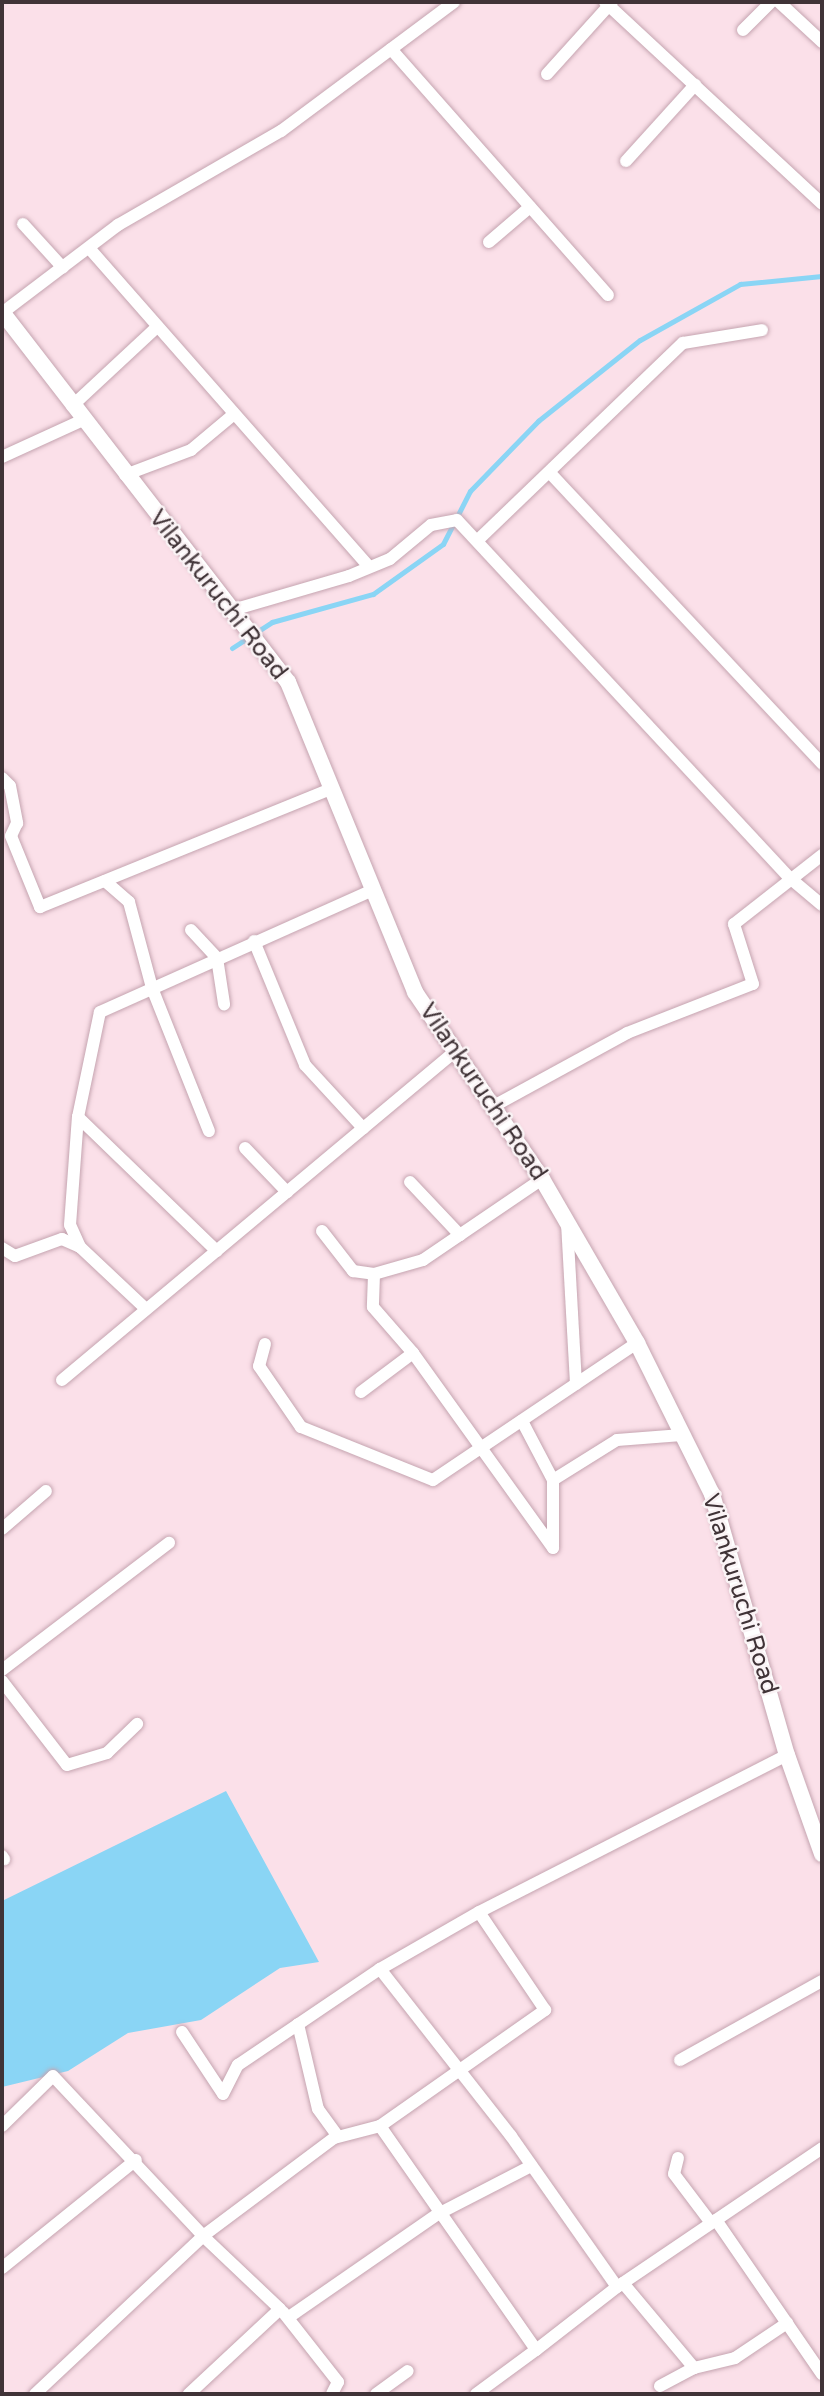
<!DOCTYPE html>
<style>
body{margin:0}
#map{position:relative;width:824px;height:2396px;overflow:hidden;background:#fbe0e9;font-family:"Varela Round",sans-serif}
div>[style]{position:absolute}
.water>*{inset:0;background:#8ad5f5}
.stream>*{height:5px;margin:-2.5px;padding:0 2.5px;transform-origin:2.5px;border-radius:2.5px;background:#8ad5f5}
.roads{filter:drop-shadow(0 0 2px #c5a4b0) drop-shadow(0 0 2px #c5a4b0)}
.minor>*{height:12px;margin:-6px;padding:0 6px;transform-origin:6px;border-radius:6px;background:#fff}
.tertiary>*{height:16px;margin:-8px;padding:0 8px;transform-origin:8px;border-radius:8px;background:#fff}
span{translate:-50% -50%;white-space:nowrap;text-align:center;line-height:1.15;-webkit-text-stroke:5px #faf3f5;paint-order:stroke}
.street-label{font-size:24px;color:#403337}
.frame{position:absolute;inset:0;border:4px solid #403337;pointer-events:none}
</style>
<div id="map">
<div class="water">
<div style="clip-path:polygon(226px 1791px,319px 1962px,280px 1968px,201px 2020px,128px 2033px,68px 2071px,2px 2087px,2px 1901px)"></div>
</div>
<div class="stream">
<div style="left:232px;top:648px;width:48px;rotate:-33deg"></div>
<div style="left:272px;top:622px;width:105px;rotate:-15.5deg"></div>
<div style="left:373px;top:594px;width:86px;rotate:-35.5deg"></div>
<div style="left:443px;top:544px;width:59px;rotate:-63deg"></div>
<div style="left:470px;top:491px;width:98px;rotate:-45.8deg"></div>
<div style="left:538px;top:421px;width:130px;rotate:-38.5deg"></div>
<div style="left:640px;top:340px;width:115px;rotate:-29.2deg"></div>
<div style="left:740px;top:284px;width:82px;rotate:-5.6deg"></div>
</div>
<div class="roads">
<div class="minor">
<div style="left:605px;top:2px;width:296px;rotate:42.9deg"></div>
<div style="left:779px;top:2px;width:59px;rotate:42.9deg"></div>
<div style="left:743px;top:30px;width:40px;rotate:-45deg"></div>
<div style="left:391px;top:49px;width:328px;rotate:48.6deg"></div>
<div style="left:547px;top:74px;width:97px;rotate:-47.9deg"></div>
<div style="left:626px;top:161px;width:103px;rotate:-47.8deg"></div>
<div style="left:23px;top:224px;width:59px;rotate:47.7deg"></div>
<div style="left:489px;top:242px;width:54px;rotate:-40.5deg"></div>
<div style="left:89px;top:248px;width:424px;rotate:48.7deg"></div>
<div style="left:2px;top:313px;width:146px;rotate:-37.2deg"></div>
<div style="left:118px;top:225px;width:188px;rotate:-30deg"></div>
<div style="left:281px;top:131px;width:216px;rotate:-36.7deg"></div>
<div style="left:72px;top:406px;width:116px;rotate:-42.9deg"></div>
<div style="left:2px;top:457px;width:89px;rotate:-24.6deg"></div>
<div style="left:551px;top:474px;width:397px;rotate:46.9deg"></div>
<div style="left:125px;top:475px;width:71px;rotate:-20.7deg"></div>
<div style="left:191px;top:450px;width:56px;rotate:-39.9deg"></div>
<div style="left:479px;top:539px;width:283px;rotate:-43.9deg"></div>
<div style="left:683px;top:343px;width:80px;rotate:-9.3deg"></div>
<div style="left:229px;top:611px;width:125px;rotate:-16.3deg"></div>
<div style="left:349px;top:576px;width:44px;rotate:-22.5deg"></div>
<div style="left:390px;top:559px;width:53px;rotate:-39.7deg"></div>
<div style="left:431px;top:525px;width:26px;rotate:-11deg"></div>
<div style="left:457px;top:520px;width:490px;rotate:47.1deg"></div>
<div style="left:791px;top:879px;width:40px;rotate:40deg"></div>
<div style="left:2px;top:778px;width:11px;rotate:45deg"></div>
<div style="left:10px;top:786px;width:38px;rotate:79deg"></div>
<div style="left:17px;top:823px;width:14px;rotate:115deg"></div>
<div style="left:11px;top:836px;width:77px;rotate:67.8deg"></div>
<div style="left:40px;top:907px;width:313px;rotate:-22.1deg"></div>
<div style="left:105px;top:881px;width:32px;rotate:41deg"></div>
<div style="left:129px;top:902px;width:89px;rotate:75deg"></div>
<div style="left:152px;top:988px;width:154px;rotate:68.3deg"></div>
<div style="left:191px;top:930px;width:38px;rotate:47deg"></div>
<div style="left:217px;top:958px;width:47px;rotate:81.3deg"></div>
<div style="left:254px;top:941px;width:134px;rotate:67.6deg"></div>
<div style="left:305px;top:1065px;width:86px;rotate:47.4deg"></div>
<div style="left:492px;top:1107px;width:154px;rotate:-28.7deg"></div>
<div style="left:627px;top:1033px;width:135px;rotate:-21.3deg"></div>
<div style="left:753px;top:984px;width:63px;rotate:-107.6deg"></div>
<div style="left:734px;top:924px;width:112px;rotate:-38.1deg"></div>
<div style="left:78px;top:1117px;width:193px;rotate:44deg"></div>
<div style="left:245px;top:1148px;width:61px;rotate:46.3deg"></div>
<div style="left:410px;top:1182px;width:73px;rotate:46.7deg"></div>
<div style="left:567px;top:1223px;width:161px;rotate:86.8deg"></div>
<div style="left:322px;top:1231px;width:51px;rotate:52.2deg"></div>
<div style="left:353px;top:1271px;width:21px;rotate:8deg"></div>
<div style="left:374px;top:1274px;width:51px;rotate:-15.9deg"></div>
<div style="left:423px;top:1260px;width:144px;rotate:-34.2deg"></div>
<div style="left:2px;top:1248px;width:15px;rotate:32deg"></div>
<div style="left:15px;top:1256px;width:50px;rotate:-19.9deg"></div>
<div style="left:62px;top:1239px;width:20px;rotate:24deg"></div>
<div style="left:374px;top:1274px;width:33px;rotate:92deg"></div>
<div style="left:373px;top:1307px;width:61px;rotate:49deg"></div>
<div style="left:413px;top:1353px;width:240px;rotate:54.3deg"></div>
<div style="left:553px;top:1548px;width:68px;rotate:-90deg"></div>
<div style="left:553px;top:1480px;width:67px;rotate:-117.7deg"></div>
<div style="left:146px;top:1309px;width:91px;rotate:-136.8deg"></div>
<div style="left:80px;top:1247px;width:24px;rotate:-114deg"></div>
<div style="left:70px;top:1225px;width:108px;rotate:-85.8deg"></div>
<div style="left:78px;top:1117px;width:107px;rotate:-78.2deg"></div>
<div style="left:100px;top:1012px;width:299px;rotate:-24.1deg"></div>
<div style="left:265px;top:1344px;width:23px;rotate:105deg"></div>
<div style="left:259px;top:1366px;width:74px;rotate:55.5deg"></div>
<div style="left:301px;top:1427px;width:142px;rotate:21.9deg"></div>
<div style="left:433px;top:1480px;width:246px;rotate:-33.9deg"></div>
<div style="left:62px;top:1380px;width:508px;rotate:-39.89deg"></div>
<div style="left:361px;top:1392px;width:65px;rotate:-36.9deg"></div>
<div style="left:553px;top:1480px;width:75px;rotate:-32deg"></div>
<div style="left:617px;top:1440px;width:65px;rotate:-4.4deg"></div>
<div style="left:2px;top:1529px;width:58px;rotate:-40.8deg"></div>
<div style="left:2px;top:1670px;width:210px;rotate:-37.3deg"></div>
<div style="left:2px;top:1681px;width:106px;rotate:52.3deg"></div>
<div style="left:67px;top:1765px;width:42px;rotate:-16.7deg"></div>
<div style="left:107px;top:1753px;width:42px;rotate:-44deg"></div>
<div style="left:2px;top:1856px;width:4px;rotate:56deg"></div>
<div style="left:380px;top:1969px;width:212px;rotate:51.9deg"></div>
<div style="left:511px;top:2136px;width:184px;rotate:54.9deg"></div>
<div style="left:298px;top:2024px;width:87px;rotate:76.8deg"></div>
<div style="left:318px;top:2109px;width:34px;rotate:54deg"></div>
<div style="left:182px;top:2032px;width:74px;rotate:56.5deg"></div>
<div style="left:223px;top:2094px;width:33px;rotate:-63deg"></div>
<div style="left:238px;top:2065px;width:171px;rotate:-34.1deg"></div>
<div style="left:380px;top:1969px;width:114px;rotate:-29.9deg"></div>
<div style="left:680px;top:2060px;width:162px;rotate:-29.1deg"></div>
<div style="left:2px;top:2126px;width:71px;rotate:-44.4deg"></div>
<div style="left:53px;top:2076px;width:219px;rotate:46.8deg"></div>
<div style="left:203px;top:2236px;width:164px;rotate:-36.8deg"></div>
<div style="left:334px;top:2138px;width:48px;rotate:-14.6deg"></div>
<div style="left:380px;top:2126px;width:273px;rotate:55.1deg"></div>
<div style="left:536px;top:2350px;width:103px;rotate:-37.9deg"></div>
<div style="left:617px;top:2287px;width:248px;rotate:-34.1deg"></div>
<div style="left:380px;top:2126px;width:202px;rotate:-35.1deg"></div>
<div style="left:545px;top:2010px;width:118px;rotate:-124deg"></div>
<div style="left:479px;top:1912px;width:346px;rotate:-27deg"></div>
<div style="left:678px;top:2158px;width:16px;rotate:104deg"></div>
<div style="left:674px;top:2174px;width:61px;rotate:52.9deg"></div>
<div style="left:716px;top:2220px;width:187px;rotate:55.5deg"></div>
<div style="left:2px;top:2268px;width:172px;rotate:-38.9deg"></div>
<div style="left:623px;top:2283px;width:111px;rotate:50.1deg"></div>
<div style="left:283px;top:2312px;width:89px;rotate:51.8deg"></div>
<div style="left:338px;top:2382px;width:13px;rotate:117deg"></div>
<div style="left:289px;top:2317px;width:181px;rotate:-34.7deg"></div>
<div style="left:438px;top:2214px;width:105px;rotate:-27.3deg"></div>
<div style="left:660px;top:2386px;width:38px;rotate:-28deg"></div>
<div style="left:694px;top:2368px;width:42px;rotate:-13.7deg"></div>
<div style="left:735px;top:2358px;width:63px;rotate:-33.9deg"></div>
<div style="left:35px;top:2394px;width:231px;rotate:-43.2deg"></div>
<div style="left:203px;top:2236px;width:106px;rotate:43.5deg"></div>
<div style="left:280px;top:2309px;width:125px;rotate:137deg"></div>
<div style="left:376px;top:2394px;width:39px;rotate:-36deg"></div>
<div style="left:476px;top:2394px;width:74px;rotate:-36.3deg"></div>
</div>
<div class="tertiary">
<div style="left:2px;top:312px;width:468px;rotate:52.3deg"></div>
<div style="left:288px;top:682px;width:335px;rotate:67.7deg"></div>
<div style="left:415px;top:992px;width:226px;rotate:55.8deg"></div>
<div style="left:542px;top:1179px;width:190px;rotate:59.9deg"></div>
<div style="left:637px;top:1343px;width:169px;rotate:63.6deg"></div>
<div style="left:712px;top:1494px;width:272px;rotate:74deg"></div>
<div style="left:787px;top:1755px;width:105px;rotate:70.5deg"></div>
</div>
</div>
<div class="street-label">
<span style="left:218px;top:595px;rotate:52deg">Vilankuruchi Road</span>
<span style="left:483px;top:1092px;rotate:56deg">Vilankuruchi Road</span>
<span style="left:740px;top:1594px;rotate:73deg">Vilankuruchi Road</span>
</div>
<div class="frame"></div>
</div>
